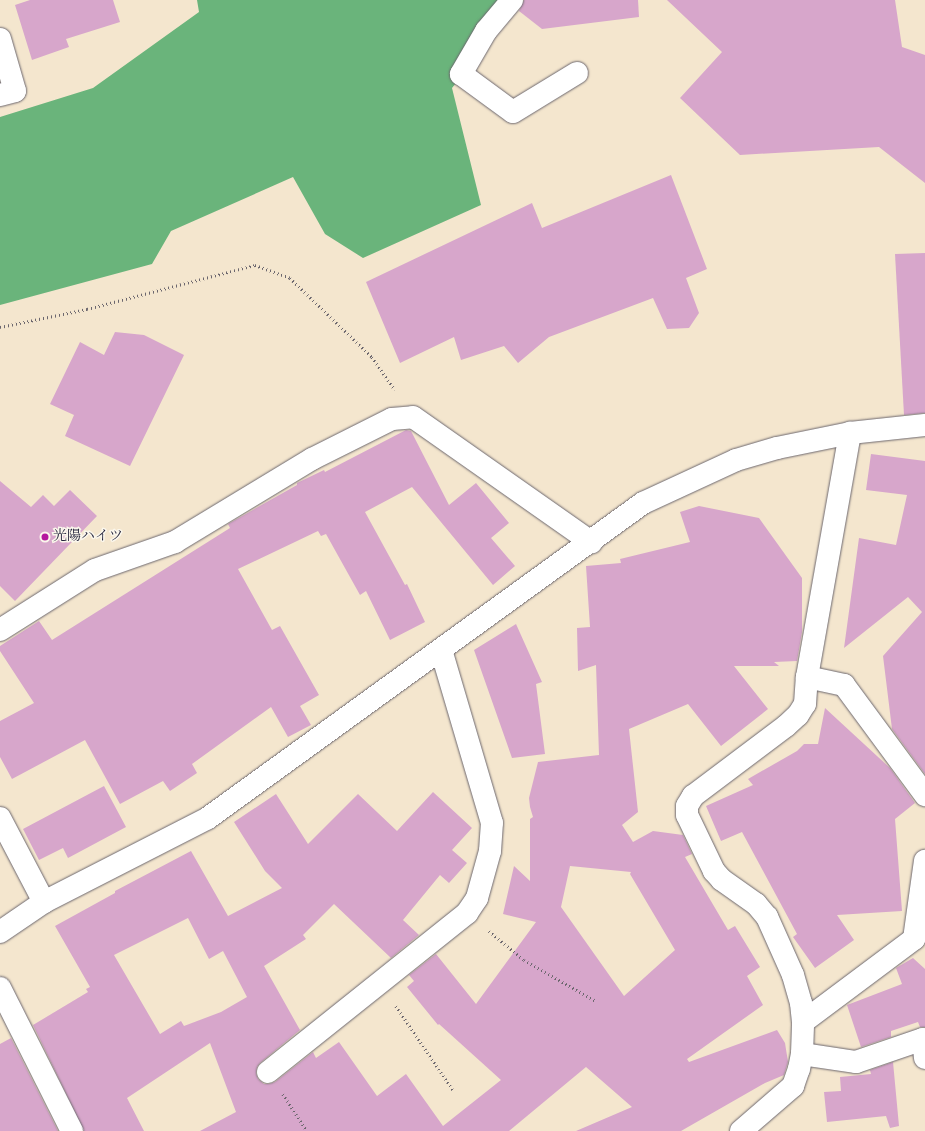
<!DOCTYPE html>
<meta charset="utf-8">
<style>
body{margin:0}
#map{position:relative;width:925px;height:1131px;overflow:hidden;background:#f4e6ce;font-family:"Sorts Mill Goudy","Noto Serif JP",serif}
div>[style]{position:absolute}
.forest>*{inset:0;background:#6ab47b}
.building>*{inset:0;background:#d7a6cb}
.path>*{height:2.5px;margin-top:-1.25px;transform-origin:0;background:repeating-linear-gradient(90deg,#6c676e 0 1px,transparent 0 4px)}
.roads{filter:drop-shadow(0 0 1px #6c676e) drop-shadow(0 0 1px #6c676e)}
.minor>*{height:22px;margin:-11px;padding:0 11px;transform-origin:11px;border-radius:11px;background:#fff}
.dots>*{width:11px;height:11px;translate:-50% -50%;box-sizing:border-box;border:2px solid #fbf7ec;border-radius:50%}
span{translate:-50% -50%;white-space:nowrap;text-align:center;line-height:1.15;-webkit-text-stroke:3px #fbf7ec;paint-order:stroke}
.poi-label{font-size:14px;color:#22223b}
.left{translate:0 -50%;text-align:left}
</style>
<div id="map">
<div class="forest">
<div style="clip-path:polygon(197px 0,523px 0,452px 88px,481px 205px,363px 258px,325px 234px,293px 177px,171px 231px,152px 264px,0 305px,0 117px,93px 88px,199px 12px)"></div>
</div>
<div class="building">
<div style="clip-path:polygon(30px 0,113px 0,120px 22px,66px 39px,69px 47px,32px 60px,15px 5px)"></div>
<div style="clip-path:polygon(524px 0,638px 0,639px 17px,542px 29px,519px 11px)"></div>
<div style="clip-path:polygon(667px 0,895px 0,902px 47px,925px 55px,925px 183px,879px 147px,740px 155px,680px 98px,722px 52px)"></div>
<div style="clip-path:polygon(671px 175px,707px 269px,686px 278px,699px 313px,689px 328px,667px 329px,653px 298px,549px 337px,518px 363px,504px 346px,461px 360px,454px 337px,400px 363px,366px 282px,532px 203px,542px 228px)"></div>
<div style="clip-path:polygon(925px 253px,925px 413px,904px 415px,895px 254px)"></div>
<div style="clip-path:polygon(115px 332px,144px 335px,184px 355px,130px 466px,65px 436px,74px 415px,50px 404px,80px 342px,104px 355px)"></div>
<div style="clip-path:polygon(406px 430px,411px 431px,449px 505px,476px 483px,509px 523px,491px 538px,515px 566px,493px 585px,412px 487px,365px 512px,405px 585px,407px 584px,425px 622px,390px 640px,366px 591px,360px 595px,326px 534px,321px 536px,318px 531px,238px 569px,272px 630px,280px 626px,319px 695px,300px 706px,311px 725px,288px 737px,271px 707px,192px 764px,197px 773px,170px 791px,163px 781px,120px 804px,85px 740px,12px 779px,0 757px,0 721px,34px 703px,0 651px,0 646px,39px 621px,52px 640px,230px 528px,228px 524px,297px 485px,297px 483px,324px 470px,325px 472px)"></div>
<div style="clip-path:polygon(871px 454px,925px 461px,925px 774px,892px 729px,883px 656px,922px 612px,908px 597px,844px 648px,859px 538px,896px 545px,907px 495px,866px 490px)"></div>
<div style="clip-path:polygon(0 481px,31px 507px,43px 495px,54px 506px,70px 490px,97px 516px,15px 601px,0 586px)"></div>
<div style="clip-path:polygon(evenodd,699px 506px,759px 518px,802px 578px,802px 632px,797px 661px,774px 662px,779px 666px,734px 666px,768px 709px,721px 746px,688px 704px,629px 729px,638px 812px,622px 825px,633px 842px,653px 831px,683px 835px,692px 854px,685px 857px,728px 930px,735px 926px,760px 967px,747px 976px,763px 1005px,687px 1059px,689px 1062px,777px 1030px,785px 1043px,788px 1062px,784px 1075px,765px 1083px,681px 1131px,576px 1131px,632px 1107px,586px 1067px,509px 1131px,200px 1131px,236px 1112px,210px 1043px,127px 1098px,144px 1131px,84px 1131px,33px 1025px,88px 992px,86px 989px,90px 987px,55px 926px,115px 893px,115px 891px,191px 851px,228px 916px,282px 888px,265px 871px,234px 822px,276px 794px,308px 844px,358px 794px,397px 831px,433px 792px,472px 828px,452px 850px,467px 863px,449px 883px,440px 875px,403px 920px,419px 935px,391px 958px,334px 904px,303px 935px,306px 939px,264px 966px,300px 1030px,260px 1063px,257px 1067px,256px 1073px,258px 1079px,264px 1084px,269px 1084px,275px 1082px,313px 1052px,316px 1058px,339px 1042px,377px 1096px,406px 1074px,443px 1126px,501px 1080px,439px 1024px,438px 1025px,407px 987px,414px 981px,409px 975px,436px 954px,476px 1004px,536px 922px,503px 914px,514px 866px,530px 881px,530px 819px,533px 817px,530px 807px,529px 798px,538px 762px,599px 755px,596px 665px,578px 671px,577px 628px,590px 627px,586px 566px,621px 563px,620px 559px,690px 542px,680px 512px,699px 506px,570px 866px,631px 872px,630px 874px,675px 950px,624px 996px,561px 907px,570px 866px,699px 506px,188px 918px,209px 959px,223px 951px,247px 997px,221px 1012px,184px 1026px,181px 1021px,160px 1034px,114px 955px,188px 918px)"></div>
<div style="clip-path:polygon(516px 624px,542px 682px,536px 684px,545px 754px,512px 758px,474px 650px)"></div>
<div style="clip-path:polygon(825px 708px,890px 768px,915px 803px,895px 819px,902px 911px,837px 915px,854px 940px,815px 968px,793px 937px,797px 934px,742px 832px,721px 841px,706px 806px,753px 785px,748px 779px,797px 751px,804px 744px,818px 744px)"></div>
<div style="clip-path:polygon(104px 786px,126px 827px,68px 858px,63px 848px,39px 860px,23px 829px)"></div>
<div style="clip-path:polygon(913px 958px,925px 969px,925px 1027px,920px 1027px,918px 1022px,891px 1031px,891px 1037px,861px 1047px,847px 1005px,902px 984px,896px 968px)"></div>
<div style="clip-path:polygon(11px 1038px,58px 1131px,0 1131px,0 1044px)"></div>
<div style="clip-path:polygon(893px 1062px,899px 1126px,890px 1128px,886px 1116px,827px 1122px,824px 1092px,841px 1091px,840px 1077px,871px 1074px,870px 1070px)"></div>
</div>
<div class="path">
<div style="left:0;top:327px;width:89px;rotate:-11.7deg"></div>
<div style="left:87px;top:309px;width:174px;rotate:-14.7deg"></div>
<div style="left:255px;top:265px;width:37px;rotate:20deg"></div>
<div style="left:290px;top:278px;width:114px;rotate:43.9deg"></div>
<div style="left:372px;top:357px;width:40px;rotate:55.1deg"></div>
<div style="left:489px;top:931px;width:45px;rotate:39.6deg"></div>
<div style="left:524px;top:960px;width:83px;rotate:29.7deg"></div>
<div style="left:396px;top:1006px;width:102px;rotate:55.8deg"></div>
<div style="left:283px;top:1094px;width:44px;rotate:57deg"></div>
</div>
<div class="roads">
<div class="minor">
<div style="left:512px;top:0;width:40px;rotate:130deg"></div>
<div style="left:486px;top:31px;width:50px;rotate:120.2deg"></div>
<div style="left:461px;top:74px;width:64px;rotate:36.2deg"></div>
<div style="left:513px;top:112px;width:75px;rotate:-31.4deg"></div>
<div style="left:0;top:39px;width:54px;rotate:73.9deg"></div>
<div style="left:15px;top:91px;width:16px;rotate:165deg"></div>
<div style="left:0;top:630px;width:112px;rotate:-32.3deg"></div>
<div style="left:95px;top:570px;width:85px;rotate:-19.3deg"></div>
<div style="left:175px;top:542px;width:160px;rotate:-31.2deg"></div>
<div style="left:312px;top:459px;width:89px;rotate:-26.6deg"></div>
<div style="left:392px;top:419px;width:21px;rotate:-5deg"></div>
<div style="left:413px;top:417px;width:218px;rotate:35.1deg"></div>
<div style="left:807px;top:677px;width:38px;rotate:12deg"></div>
<div style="left:844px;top:685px;width:137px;rotate:53.6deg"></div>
<div style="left:0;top:818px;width:95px;rotate:62.4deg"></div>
<div style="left:0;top:932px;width:53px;rotate:-34.3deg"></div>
<div style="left:44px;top:902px;width:184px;rotate:-27.1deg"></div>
<div style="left:208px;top:818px;width:537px;rotate:-35.91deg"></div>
<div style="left:643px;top:503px;width:102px;rotate:-24.8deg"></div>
<div style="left:736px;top:460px;width:43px;rotate:-16.3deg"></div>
<div style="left:777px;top:448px;width:75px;rotate:-11.6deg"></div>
<div style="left:850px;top:433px;width:75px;rotate:-6.1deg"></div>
<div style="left:0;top:988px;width:160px;rotate:63.3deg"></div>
<div style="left:803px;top:1022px;width:139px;rotate:-36.8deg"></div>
<div style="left:914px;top:939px;width:79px;rotate:-82deg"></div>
<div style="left:802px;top:1054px;width:55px;rotate:8.4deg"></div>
<div style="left:856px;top:1062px;width:71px;rotate:-18.9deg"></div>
<div style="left:923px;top:1039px;width:19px;rotate:84deg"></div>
<div style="left:268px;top:1072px;width:255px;rotate:-38.6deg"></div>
<div style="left:467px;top:913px;width:18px;rotate:-56deg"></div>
<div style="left:477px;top:898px;width:49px;rotate:-74.5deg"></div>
<div style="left:490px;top:851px;width:28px;rotate:-86deg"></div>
<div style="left:492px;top:823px;width:180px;rotate:-106.4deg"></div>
<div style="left:741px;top:1131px;width:69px;rotate:-40.9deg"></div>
<div style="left:793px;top:1086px;width:18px;rotate:-71deg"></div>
<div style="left:799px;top:1069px;width:15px;rotate:-79deg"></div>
<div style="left:802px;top:1054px;width:32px;rotate:-88deg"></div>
<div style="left:803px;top:1022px;width:19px;rotate:-96deg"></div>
<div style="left:801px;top:1003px;width:29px;rotate:-106deg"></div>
<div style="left:793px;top:975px;width:64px;rotate:-114.1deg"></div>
<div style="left:767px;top:917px;width:17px;rotate:-130deg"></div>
<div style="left:756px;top:904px;width:42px;rotate:-144.8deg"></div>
<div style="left:722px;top:880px;width:12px;rotate:-132deg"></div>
<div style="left:714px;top:871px;width:62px;rotate:-115.7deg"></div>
<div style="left:687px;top:815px;width:9px;rotate:-90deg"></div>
<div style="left:687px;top:806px;width:12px;rotate:-59deg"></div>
<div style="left:693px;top:796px;width:116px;rotate:-37deg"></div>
<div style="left:786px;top:726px;width:16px;rotate:-43deg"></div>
<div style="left:798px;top:715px;width:13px;rotate:-58deg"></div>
<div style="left:805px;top:704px;width:27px;rotate:-86deg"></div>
<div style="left:807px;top:677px;width:248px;rotate:-80deg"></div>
</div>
</div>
<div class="dots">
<div style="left:45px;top:537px;background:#b5179e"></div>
</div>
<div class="poi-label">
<span class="left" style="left:53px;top:537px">光陽ハイツ</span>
</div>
</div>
